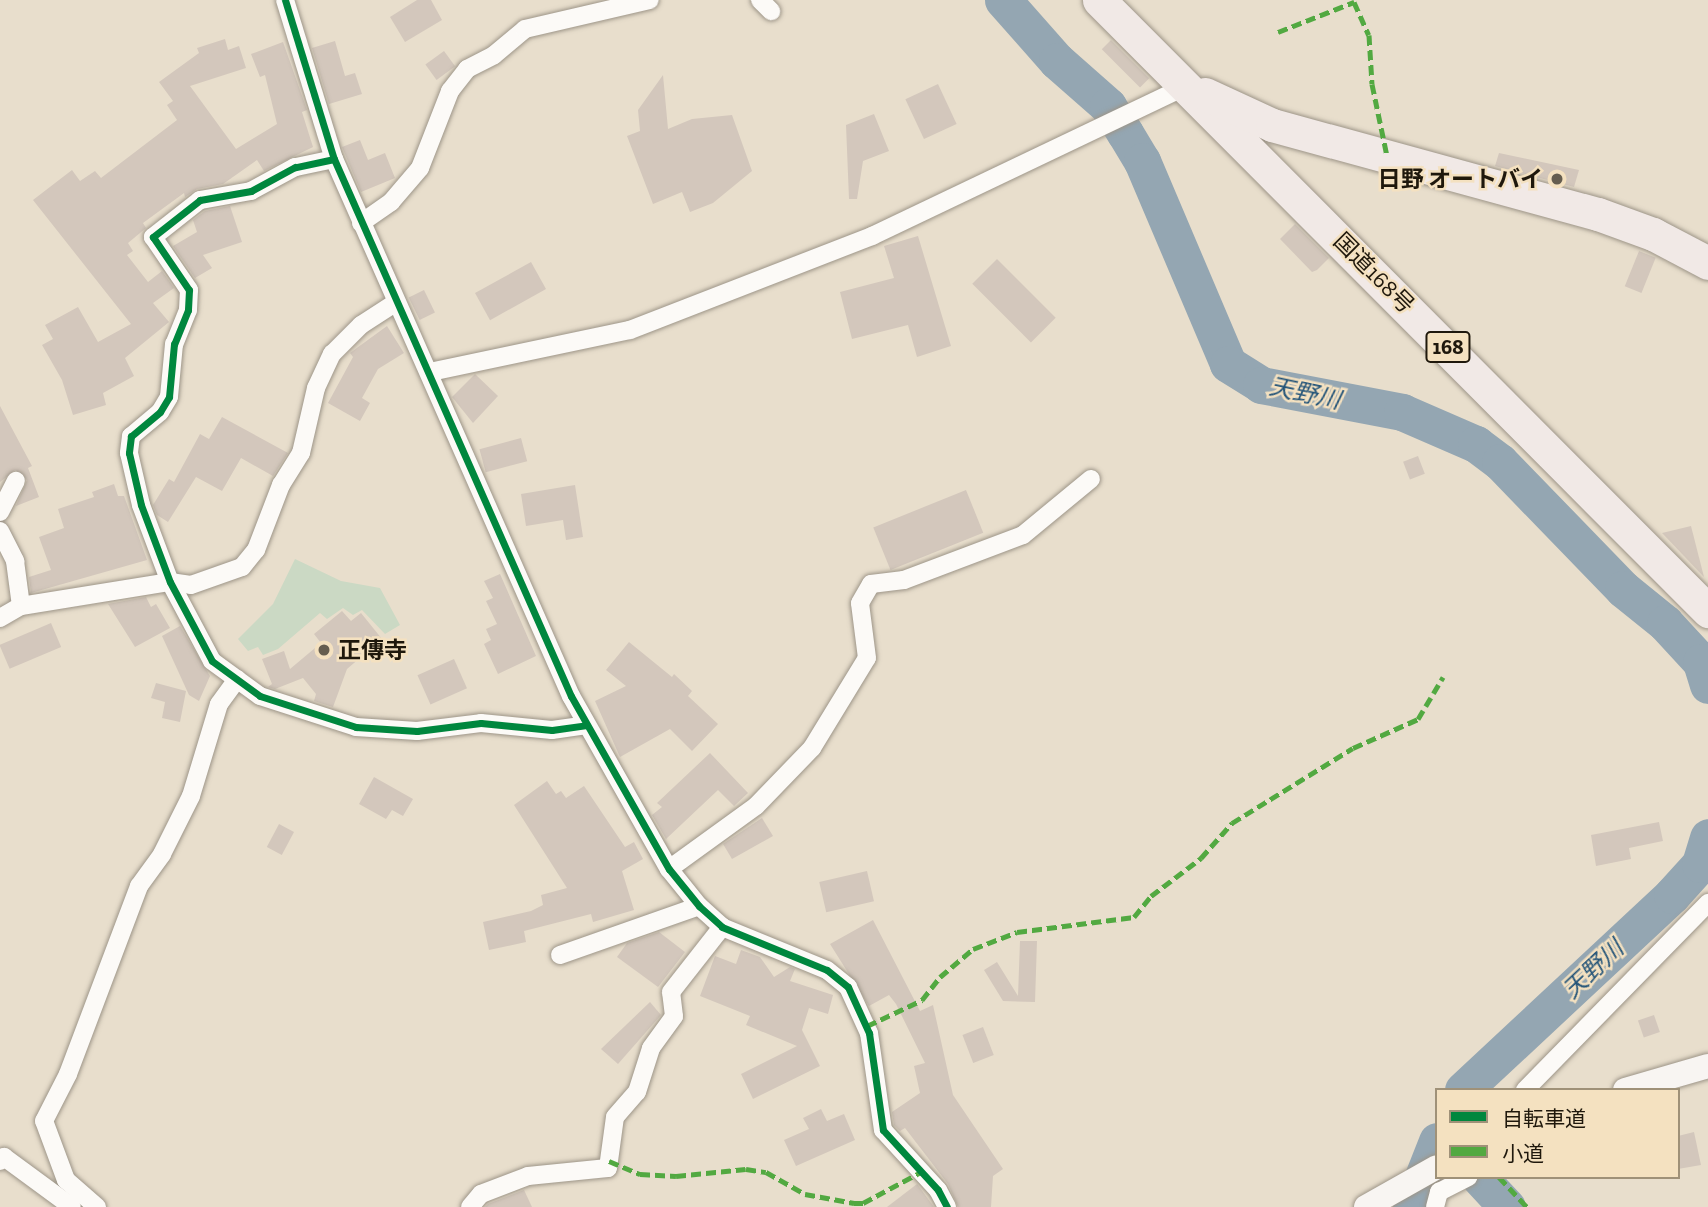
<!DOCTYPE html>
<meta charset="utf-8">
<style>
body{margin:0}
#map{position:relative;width:1708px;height:1207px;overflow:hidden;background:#e8decc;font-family:"Zilla Slab","Noto Sans JP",serif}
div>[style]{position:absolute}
.green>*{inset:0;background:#cbd9c4}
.river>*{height:37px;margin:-18.5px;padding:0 18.5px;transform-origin:18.5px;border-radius:18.5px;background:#94a6b2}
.building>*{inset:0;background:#d3c7bc;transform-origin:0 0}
.roads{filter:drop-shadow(0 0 2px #9d9588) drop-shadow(0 0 2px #9d9588)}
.street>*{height:18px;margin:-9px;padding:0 9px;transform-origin:9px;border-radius:9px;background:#fcfaf7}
.secondary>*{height:24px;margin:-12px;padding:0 12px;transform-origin:12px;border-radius:12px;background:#f8f5f2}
.highway>*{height:33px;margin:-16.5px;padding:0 16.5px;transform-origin:16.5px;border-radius:16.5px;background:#f1e9e6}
.quiet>*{height:5px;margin-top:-2.5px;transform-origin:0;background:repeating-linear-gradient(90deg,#52a941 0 10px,transparent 0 15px)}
.cycleway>*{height:7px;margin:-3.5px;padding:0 3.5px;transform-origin:3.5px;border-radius:3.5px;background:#00873e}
.dots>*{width:19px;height:19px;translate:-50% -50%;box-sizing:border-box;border:4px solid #f4e1c0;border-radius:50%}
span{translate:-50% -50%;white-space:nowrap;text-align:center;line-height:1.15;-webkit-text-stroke:5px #f4e1c0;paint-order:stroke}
.shield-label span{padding:2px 5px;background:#f4e1c0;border:2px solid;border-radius:5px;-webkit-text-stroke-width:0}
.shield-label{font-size:21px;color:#1f180c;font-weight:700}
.poi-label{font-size:23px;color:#1f180c;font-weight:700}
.right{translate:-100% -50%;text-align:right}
.left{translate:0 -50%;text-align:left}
.street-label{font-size:23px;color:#1f180c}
.water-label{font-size:24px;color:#225378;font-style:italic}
.legend{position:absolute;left:1435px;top:1088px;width:245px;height:91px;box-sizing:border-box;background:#f4e1c0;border:2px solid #9f9178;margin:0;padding:9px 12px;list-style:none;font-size:21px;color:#1f180c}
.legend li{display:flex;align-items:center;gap:14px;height:35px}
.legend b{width:35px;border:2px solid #9f9178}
</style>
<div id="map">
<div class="green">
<div style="clip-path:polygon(295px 559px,341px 581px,380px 588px,400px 625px,385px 634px,362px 610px,353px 615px,343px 608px,327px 619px,320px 613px,278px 649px,263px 655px,258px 647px,248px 651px,238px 639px,273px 604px)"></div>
</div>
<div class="river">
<div style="left:1003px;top:0;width:81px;rotate:48.5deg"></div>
<div style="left:1057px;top:61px;width:68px;rotate:41.4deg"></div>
<div style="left:1108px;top:106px;width:32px;rotate:58deg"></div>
<div style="left:1125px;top:133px;width:33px;rotate:59deg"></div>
<div style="left:1142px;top:161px;width:220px;rotate:67deg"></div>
<div style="left:1228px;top:364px;width:39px;rotate:32deg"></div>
<div style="left:1261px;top:385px;width:144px;rotate:10.8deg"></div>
<div style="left:1402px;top:412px;width:81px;rotate:23.4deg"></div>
<div style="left:1476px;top:444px;width:30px;rotate:37deg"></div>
<div style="left:1500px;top:462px;width:177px;rotate:45.9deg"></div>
<div style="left:1623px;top:589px;width:54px;rotate:39deg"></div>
<div style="left:1665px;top:623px;width:53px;rotate:47.3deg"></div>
<div style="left:1701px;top:662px;width:24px;rotate:73deg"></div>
<div style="left:1463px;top:1090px;width:286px;rotate:-43deg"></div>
<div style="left:1672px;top:895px;width:42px;rotate:-47.9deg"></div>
<div style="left:1700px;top:864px;width:28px;rotate:-73deg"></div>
<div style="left:1479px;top:1177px;width:41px;rotate:47deg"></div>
<div style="left:1411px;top:1207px;width:71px;rotate:-68.5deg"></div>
</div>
<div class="building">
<div style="clip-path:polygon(417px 0,431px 0,442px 20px,405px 42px,390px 17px)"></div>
<div style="clip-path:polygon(225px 39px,228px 50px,239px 46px,246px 68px,190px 86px,236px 149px,277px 124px,265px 75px,260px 77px,251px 54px,283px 42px,307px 110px,302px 112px,313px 147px,264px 171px,257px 160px,223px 184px,197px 189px,185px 197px,184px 193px,143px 223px,146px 228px,128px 243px,133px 251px,127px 255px,148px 282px,162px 271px,174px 288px,153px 303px,169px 322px,125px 358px,134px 376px,103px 393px,106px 405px,73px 415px,62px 380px,42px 345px,53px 339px,45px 325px,78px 307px,98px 342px,131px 324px,33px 200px,72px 170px,80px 181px,95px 171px,101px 178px,177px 120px,167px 105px,173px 101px,159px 82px,199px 53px,197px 48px)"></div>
<div style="left:1111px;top:40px;width:54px;height:13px;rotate:45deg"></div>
<div style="clip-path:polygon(335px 41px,345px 76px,355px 73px,362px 94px,329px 104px,312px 48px)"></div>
<div style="left:444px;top:51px;width:19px;height:23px;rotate:54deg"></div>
<div style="clip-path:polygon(663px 75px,668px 129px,692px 119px,732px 115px,752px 171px,713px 203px,690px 212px,682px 192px,653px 204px,627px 136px,640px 131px,638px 110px)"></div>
<div style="left:938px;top:84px;width:44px;height:36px;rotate:65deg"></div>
<div style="clip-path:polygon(874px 114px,889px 151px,863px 161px,857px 199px,849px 199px,846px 125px)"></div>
<div style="clip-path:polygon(360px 140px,368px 160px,385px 153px,395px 178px,361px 192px,342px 147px)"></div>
<div style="clip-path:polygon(1499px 153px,1579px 170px,1574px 187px,1495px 166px)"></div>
<div style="clip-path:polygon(230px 206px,242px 242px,203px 255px,212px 268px,195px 278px,173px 246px,197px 232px,193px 220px,205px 211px)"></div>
<div style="clip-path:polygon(1295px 224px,1329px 258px,1317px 270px,1312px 272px,1280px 239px)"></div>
<div style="clip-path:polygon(918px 236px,951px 346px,917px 357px,908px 325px,852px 339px,840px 292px,894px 278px,884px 246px)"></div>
<div style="left:1639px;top:251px;width:18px;height:38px;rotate:22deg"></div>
<div style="left:997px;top:259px;width:83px;height:35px;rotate:45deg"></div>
<div style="left:531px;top:262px;width:31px;height:64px;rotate:61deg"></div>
<div style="left:424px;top:290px;width:25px;height:17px;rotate:64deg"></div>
<div style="clip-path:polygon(387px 326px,404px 353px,378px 369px,362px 398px,370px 403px,360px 421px,328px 403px,353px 357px,350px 353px)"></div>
<div style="clip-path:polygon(475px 374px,498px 396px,473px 423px,452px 397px)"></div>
<div style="clip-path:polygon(0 406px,32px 466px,28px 468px,39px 497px,16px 506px,27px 480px,15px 470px,0 482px)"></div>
<div style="clip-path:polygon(222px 417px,288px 453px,273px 476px,241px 458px,222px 491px,196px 477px,168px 522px,157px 515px,153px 505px,169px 479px,174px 482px,200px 434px,209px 439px)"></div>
<div style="left:521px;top:438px;width:24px;height:43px;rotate:75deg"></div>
<div style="left:1418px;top:456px;width:19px;height:16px;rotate:69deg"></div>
<div style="clip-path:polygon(114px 484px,118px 496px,124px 496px,147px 560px,31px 593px,29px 577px,51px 570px,39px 537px,64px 528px,58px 509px,94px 497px,92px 492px)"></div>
<div style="clip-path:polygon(575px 485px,583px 537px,566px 540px,563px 520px,526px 526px,521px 494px)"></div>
<div style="left:966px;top:490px;width:46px;height:100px;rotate:68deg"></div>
<div style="clip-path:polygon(1691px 526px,1704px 577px,1662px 533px)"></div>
<div style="clip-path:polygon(500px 574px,536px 656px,498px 674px,484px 644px,491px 640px,486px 629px,497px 624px,486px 601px,493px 598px,484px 581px)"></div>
<div style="clip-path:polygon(146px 597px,151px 607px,156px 604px,170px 628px,135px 647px,108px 604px)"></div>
<div style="clip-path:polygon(342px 611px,351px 621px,361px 613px,382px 639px,347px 669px,333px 707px,314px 701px,316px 694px,303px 678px,275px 689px,268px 687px,272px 684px,262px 659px,284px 651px,290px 669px,321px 643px,314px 634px)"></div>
<div style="left:51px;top:623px;width:26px;height:56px;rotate:67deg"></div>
<div style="clip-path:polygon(180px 626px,210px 676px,199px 701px,189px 695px,162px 636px)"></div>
<div style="clip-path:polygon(629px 642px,672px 677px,674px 674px,692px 691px,688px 696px,718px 724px,692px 751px,670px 729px,620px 757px,595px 701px,626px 686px,606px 670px)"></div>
<div style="left:454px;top:659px;width:32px;height:40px;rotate:66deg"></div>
<div style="clip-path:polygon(156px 683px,186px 691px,180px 722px,162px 718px,165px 702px,151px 698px)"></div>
<div style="clip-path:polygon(710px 753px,748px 793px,734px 806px,718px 790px,666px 839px,652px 815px,662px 807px,657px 803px)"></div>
<div style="clip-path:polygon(374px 777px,413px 799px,403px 816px,392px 810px,386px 819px,359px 804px)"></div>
<div style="clip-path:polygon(547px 781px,556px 794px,561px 791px,566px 798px,584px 786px,625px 847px,634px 842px,643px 859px,622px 871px,634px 910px,593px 922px,591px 914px,524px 931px,526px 942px,489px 950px,483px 922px,531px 911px,543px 905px,541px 895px,567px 888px,514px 805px)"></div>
<div style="clip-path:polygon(762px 818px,773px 836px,732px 859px,723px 844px)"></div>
<div style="clip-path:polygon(1659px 822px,1663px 841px,1629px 848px,1631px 859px,1596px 866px,1591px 835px)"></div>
<div style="left:279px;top:824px;width:17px;height:26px;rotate:28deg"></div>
<div style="left:867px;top:871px;width:31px;height:49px;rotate:77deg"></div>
<div style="clip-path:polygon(873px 920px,920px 1011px,933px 1005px,953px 1095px,1003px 1169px,993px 1176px,991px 1207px,958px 1207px,948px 1184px,905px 1128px,900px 1131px,894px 1125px,892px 1112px,920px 1093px,914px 1066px,925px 1063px,896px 1004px,889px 995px,869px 1006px,830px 944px)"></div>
<div style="clip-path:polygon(659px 932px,685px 952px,658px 987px,617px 957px,627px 943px)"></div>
<div style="clip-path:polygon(1020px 941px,1037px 941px,1035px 1002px,1003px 1001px,984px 970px,997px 962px,1018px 996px)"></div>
<div style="clip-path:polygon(741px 950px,760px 957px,774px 977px,790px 967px,795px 969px,790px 981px,833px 995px,828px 1014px,809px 1008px,802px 1030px,820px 1066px,753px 1099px,741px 1074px,797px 1046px,746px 1025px,750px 1016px,700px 996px,715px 956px,736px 964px)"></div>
<div style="clip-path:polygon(650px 1002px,661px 1015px,618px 1064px,601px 1049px)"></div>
<div style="left:1654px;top:1015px;width:18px;height:17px;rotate:71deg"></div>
<div style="left:983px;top:1027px;width:30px;height:22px;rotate:69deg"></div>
<div style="clip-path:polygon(821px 1109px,827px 1121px,844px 1114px,855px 1140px,796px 1166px,784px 1140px,809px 1129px,803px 1118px)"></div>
<div style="clip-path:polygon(1694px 1132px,1701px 1165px,1678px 1169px,1678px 1136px)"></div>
<div style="clip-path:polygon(917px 1184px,934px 1207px,887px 1207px)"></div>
<div style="clip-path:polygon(524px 1190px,532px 1207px,485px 1207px,488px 1204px)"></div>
</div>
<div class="roads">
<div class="street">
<div style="left:285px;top:0;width:166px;rotate:72.9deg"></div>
<div style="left:334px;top:159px;width:587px;rotate:66.19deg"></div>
<div style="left:571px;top:696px;width:199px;rotate:60.5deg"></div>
<div style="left:669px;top:869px;width:48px;rotate:51deg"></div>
<div style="left:699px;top:906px;width:31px;rotate:42deg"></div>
<div style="left:722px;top:927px;width:113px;rotate:22.3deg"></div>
<div style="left:827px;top:970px;width:27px;rotate:39deg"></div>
<div style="left:848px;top:987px;width:51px;rotate:65.5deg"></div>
<div style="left:869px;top:1033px;width:98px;rotate:81.8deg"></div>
<div style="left:883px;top:1130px;width:81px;rotate:47.5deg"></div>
<div style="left:938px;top:1190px;width:19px;rotate:62deg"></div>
<div style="left:760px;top:0;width:16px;rotate:45deg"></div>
<div style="left:334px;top:159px;width:40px;rotate:168deg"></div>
<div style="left:295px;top:167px;width:50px;rotate:151.4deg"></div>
<div style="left:251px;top:191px;width:52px;rotate:170deg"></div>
<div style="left:200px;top:200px;width:60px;rotate:141.8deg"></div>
<div style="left:153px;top:237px;width:64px;rotate:55.8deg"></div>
<div style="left:189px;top:290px;width:20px;rotate:93deg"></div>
<div style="left:188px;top:310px;width:37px;rotate:112deg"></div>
<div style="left:174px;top:344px;width:53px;rotate:95.4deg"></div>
<div style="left:169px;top:397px;width:17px;rotate:121deg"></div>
<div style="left:160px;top:412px;width:38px;rotate:140deg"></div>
<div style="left:131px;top:436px;width:17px;rotate:97deg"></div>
<div style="left:129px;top:453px;width:53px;rotate:77deg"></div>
<div style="left:141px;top:505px;width:82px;rotate:69.4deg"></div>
<div style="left:170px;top:582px;width:89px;rotate:62deg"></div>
<div style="left:212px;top:661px;width:59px;rotate:36.1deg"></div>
<div style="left:260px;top:696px;width:101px;rotate:17.9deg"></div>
<div style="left:356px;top:727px;width:61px;rotate:3.8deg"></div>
<div style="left:417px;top:731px;width:64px;rotate:-7.1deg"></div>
<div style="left:481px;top:723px;width:71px;rotate:5.6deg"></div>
<div style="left:552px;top:730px;width:35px;rotate:-8deg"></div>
<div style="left:361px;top:223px;width:37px;rotate:-35deg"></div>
<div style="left:391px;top:202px;width:45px;rotate:-49.5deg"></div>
<div style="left:420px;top:168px;width:83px;rotate:-68.7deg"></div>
<div style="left:450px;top:91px;width:28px;rotate:-52deg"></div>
<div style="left:467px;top:69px;width:30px;rotate:-27deg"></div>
<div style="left:494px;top:55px;width:40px;rotate:-40deg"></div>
<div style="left:525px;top:29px;width:128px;rotate:-13.1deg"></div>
<div style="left:430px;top:372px;width:204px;rotate:-11.9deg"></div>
<div style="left:630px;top:330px;width:260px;rotate:-21.2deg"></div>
<div style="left:872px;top:236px;width:349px;rotate:-25.5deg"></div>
<div style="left:0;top:512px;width:35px;rotate:-63deg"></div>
<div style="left:0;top:531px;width:34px;rotate:63deg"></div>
<div style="left:15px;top:561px;width:45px;rotate:82.4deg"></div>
<div style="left:0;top:618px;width:24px;rotate:-30deg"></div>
<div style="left:21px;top:606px;width:151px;rotate:-9.2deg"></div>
<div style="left:170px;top:582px;width:21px;rotate:8deg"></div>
<div style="left:191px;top:585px;width:54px;rotate:-19.4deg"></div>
<div style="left:242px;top:567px;width:22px;rotate:-51deg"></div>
<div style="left:256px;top:550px;width:70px;rotate:-69deg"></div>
<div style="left:281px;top:485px;width:38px;rotate:-58deg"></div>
<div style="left:301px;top:453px;width:67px;rotate:-77deg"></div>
<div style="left:316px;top:388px;width:38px;rotate:-65deg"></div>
<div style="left:332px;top:354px;width:41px;rotate:-45deg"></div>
<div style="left:361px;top:325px;width:40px;rotate:-32.9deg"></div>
<div style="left:669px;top:869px;width:107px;rotate:-35.9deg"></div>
<div style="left:756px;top:806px;width:81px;rotate:-46deg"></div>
<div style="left:812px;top:748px;width:105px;rotate:-58.6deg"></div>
<div style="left:867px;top:658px;width:55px;rotate:-97.3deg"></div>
<div style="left:860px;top:603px;width:22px;rotate:-60deg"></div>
<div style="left:871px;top:584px;width:33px;rotate:-7deg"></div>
<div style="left:904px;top:580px;width:127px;rotate:-20.7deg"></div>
<div style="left:1023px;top:535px;width:88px;rotate:-39.5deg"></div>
<div style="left:560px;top:955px;width:147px;rotate:-19.4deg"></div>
<div style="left:1525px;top:1090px;width:262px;rotate:-45.6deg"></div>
<div style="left:0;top:1161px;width:6px;rotate:-45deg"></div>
<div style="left:4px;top:1157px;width:84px;rotate:36.3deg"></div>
<div style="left:97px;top:1207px;width:41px;rotate:-138.9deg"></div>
<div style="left:66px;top:1180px;width:63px;rotate:-110.4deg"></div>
<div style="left:44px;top:1121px;width:53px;rotate:-62.9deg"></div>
<div style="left:68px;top:1074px;width:201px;rotate:-69.3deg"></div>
<div style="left:139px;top:886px;width:39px;rotate:-54deg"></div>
<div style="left:162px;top:854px;width:65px;rotate:-63.4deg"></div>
<div style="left:191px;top:796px;width:96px;rotate:-73.1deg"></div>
<div style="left:219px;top:704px;width:31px;rotate:-54deg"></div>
<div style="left:470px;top:1207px;width:17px;rotate:-50deg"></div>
<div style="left:481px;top:1194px;width:50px;rotate:-21deg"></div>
<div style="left:528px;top:1176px;width:80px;rotate:-5.7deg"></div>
<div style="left:608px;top:1168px;width:51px;rotate:-82.2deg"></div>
<div style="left:615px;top:1117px;width:33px;rotate:-49deg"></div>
<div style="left:637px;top:1092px;width:46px;rotate:-72.3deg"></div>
<div style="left:651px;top:1048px;width:39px;rotate:-54deg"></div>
<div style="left:674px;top:1016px;width:24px;rotate:-97deg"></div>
<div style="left:671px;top:992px;width:83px;rotate:-51.9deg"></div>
<div style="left:1435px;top:1207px;width:16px;rotate:-75deg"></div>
<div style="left:1439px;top:1192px;width:33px;rotate:-27deg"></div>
</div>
<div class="secondary">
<div style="left:1625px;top:1090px;width:86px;rotate:-16.1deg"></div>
<div style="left:1366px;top:1207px;width:81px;rotate:-29.4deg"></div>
</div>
<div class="highway">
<div style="left:1099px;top:0;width:863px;rotate:45.09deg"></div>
<div style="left:1205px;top:94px;width:74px;rotate:24.8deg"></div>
<div style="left:1272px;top:125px;width:338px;rotate:15.3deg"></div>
<div style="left:1598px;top:214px;width:59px;rotate:20deg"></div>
<div style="left:1653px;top:234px;width:62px;rotate:27.8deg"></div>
</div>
</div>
<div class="quiet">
<div style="left:1278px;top:32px;width:82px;rotate:-21.5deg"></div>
<div style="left:1354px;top:2px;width:36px;rotate:66deg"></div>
<div style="left:1369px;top:35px;width:49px;rotate:86.5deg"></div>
<div style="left:1372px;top:84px;width:74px;rotate:78.2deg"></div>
<div style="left:867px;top:1026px;width:61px;rotate:-25.3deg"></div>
<div style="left:922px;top:1000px;width:29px;rotate:-52deg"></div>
<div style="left:940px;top:977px;width:43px;rotate:-40.3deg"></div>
<div style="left:973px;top:949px;width:47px;rotate:-21.1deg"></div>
<div style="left:1017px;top:932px;width:118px;rotate:-7.3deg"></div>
<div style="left:1134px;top:917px;width:27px;rotate:-51deg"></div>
<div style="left:1151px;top:896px;width:63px;rotate:-37.2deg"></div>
<div style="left:1201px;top:858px;width:47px;rotate:-48.5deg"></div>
<div style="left:1232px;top:823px;width:142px;rotate:-31.8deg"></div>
<div style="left:1353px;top:748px;width:71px;rotate:-24deg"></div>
<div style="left:1418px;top:719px;width:49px;rotate:-59.2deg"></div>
<div style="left:609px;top:1161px;width:34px;rotate:23deg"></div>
<div style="left:640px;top:1174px;width:36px;rotate:3deg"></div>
<div style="left:676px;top:1176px;width:70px;rotate:-5.7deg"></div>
<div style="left:746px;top:1169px;width:20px;rotate:9deg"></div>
<div style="left:766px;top:1172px;width:45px;rotate:29.4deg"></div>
<div style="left:805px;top:1194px;width:50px;rotate:10.4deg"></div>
<div style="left:854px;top:1203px;width:9px"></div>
<div style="left:863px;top:1203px;width:66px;rotate:-28.1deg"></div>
<div style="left:1499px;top:1177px;width:41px;rotate:47deg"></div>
</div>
<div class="cycleway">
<div style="left:285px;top:0;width:166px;rotate:72.9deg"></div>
<div style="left:334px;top:159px;width:587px;rotate:66.19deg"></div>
<div style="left:571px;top:696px;width:199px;rotate:60.5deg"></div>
<div style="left:669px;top:869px;width:48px;rotate:51deg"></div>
<div style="left:699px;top:906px;width:31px;rotate:42deg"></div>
<div style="left:722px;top:927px;width:113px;rotate:22.3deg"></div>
<div style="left:827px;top:970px;width:27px;rotate:39deg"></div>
<div style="left:848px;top:987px;width:51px;rotate:65.5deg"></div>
<div style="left:869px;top:1033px;width:98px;rotate:81.8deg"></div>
<div style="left:883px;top:1130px;width:81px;rotate:47.5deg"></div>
<div style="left:938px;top:1190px;width:19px;rotate:62deg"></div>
<div style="left:334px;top:159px;width:40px;rotate:168deg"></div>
<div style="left:295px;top:167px;width:50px;rotate:151.4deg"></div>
<div style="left:251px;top:191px;width:52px;rotate:170deg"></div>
<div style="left:200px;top:200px;width:60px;rotate:141.8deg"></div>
<div style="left:153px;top:237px;width:64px;rotate:55.8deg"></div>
<div style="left:189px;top:290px;width:20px;rotate:93deg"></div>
<div style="left:188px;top:310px;width:37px;rotate:112deg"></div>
<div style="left:174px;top:344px;width:53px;rotate:95.4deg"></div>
<div style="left:169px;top:397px;width:17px;rotate:121deg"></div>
<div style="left:160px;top:412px;width:38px;rotate:140deg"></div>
<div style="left:131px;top:436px;width:17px;rotate:97deg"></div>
<div style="left:129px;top:453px;width:53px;rotate:77deg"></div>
<div style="left:141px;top:505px;width:82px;rotate:69.4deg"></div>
<div style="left:170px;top:582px;width:89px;rotate:62deg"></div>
<div style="left:212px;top:661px;width:59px;rotate:36.1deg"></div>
<div style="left:260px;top:696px;width:101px;rotate:17.9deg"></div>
<div style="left:356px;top:727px;width:61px;rotate:3.8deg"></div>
<div style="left:417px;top:731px;width:64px;rotate:-7.1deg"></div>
<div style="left:481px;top:723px;width:71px;rotate:5.6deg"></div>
<div style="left:552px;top:730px;width:35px;rotate:-8deg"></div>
</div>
<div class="dots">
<div style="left:1557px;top:179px;background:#655d4f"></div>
<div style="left:324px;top:650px;background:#655d4f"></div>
</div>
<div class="shield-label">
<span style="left:1448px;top:347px">168</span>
</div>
<div class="poi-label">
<span class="right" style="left:1543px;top:179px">日野 オートバイ</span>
<span class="left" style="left:338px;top:650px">正傳寺</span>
</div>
<div class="street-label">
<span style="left:1374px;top:273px;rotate:45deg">国道168号</span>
</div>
<div class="water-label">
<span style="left:1305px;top:393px;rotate:12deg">天野川</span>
<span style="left:1593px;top:969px;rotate:-43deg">天野川</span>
</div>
<ul class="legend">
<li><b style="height:9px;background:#00873e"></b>自転車道</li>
<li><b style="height:9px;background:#52a941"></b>小道</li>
</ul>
</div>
